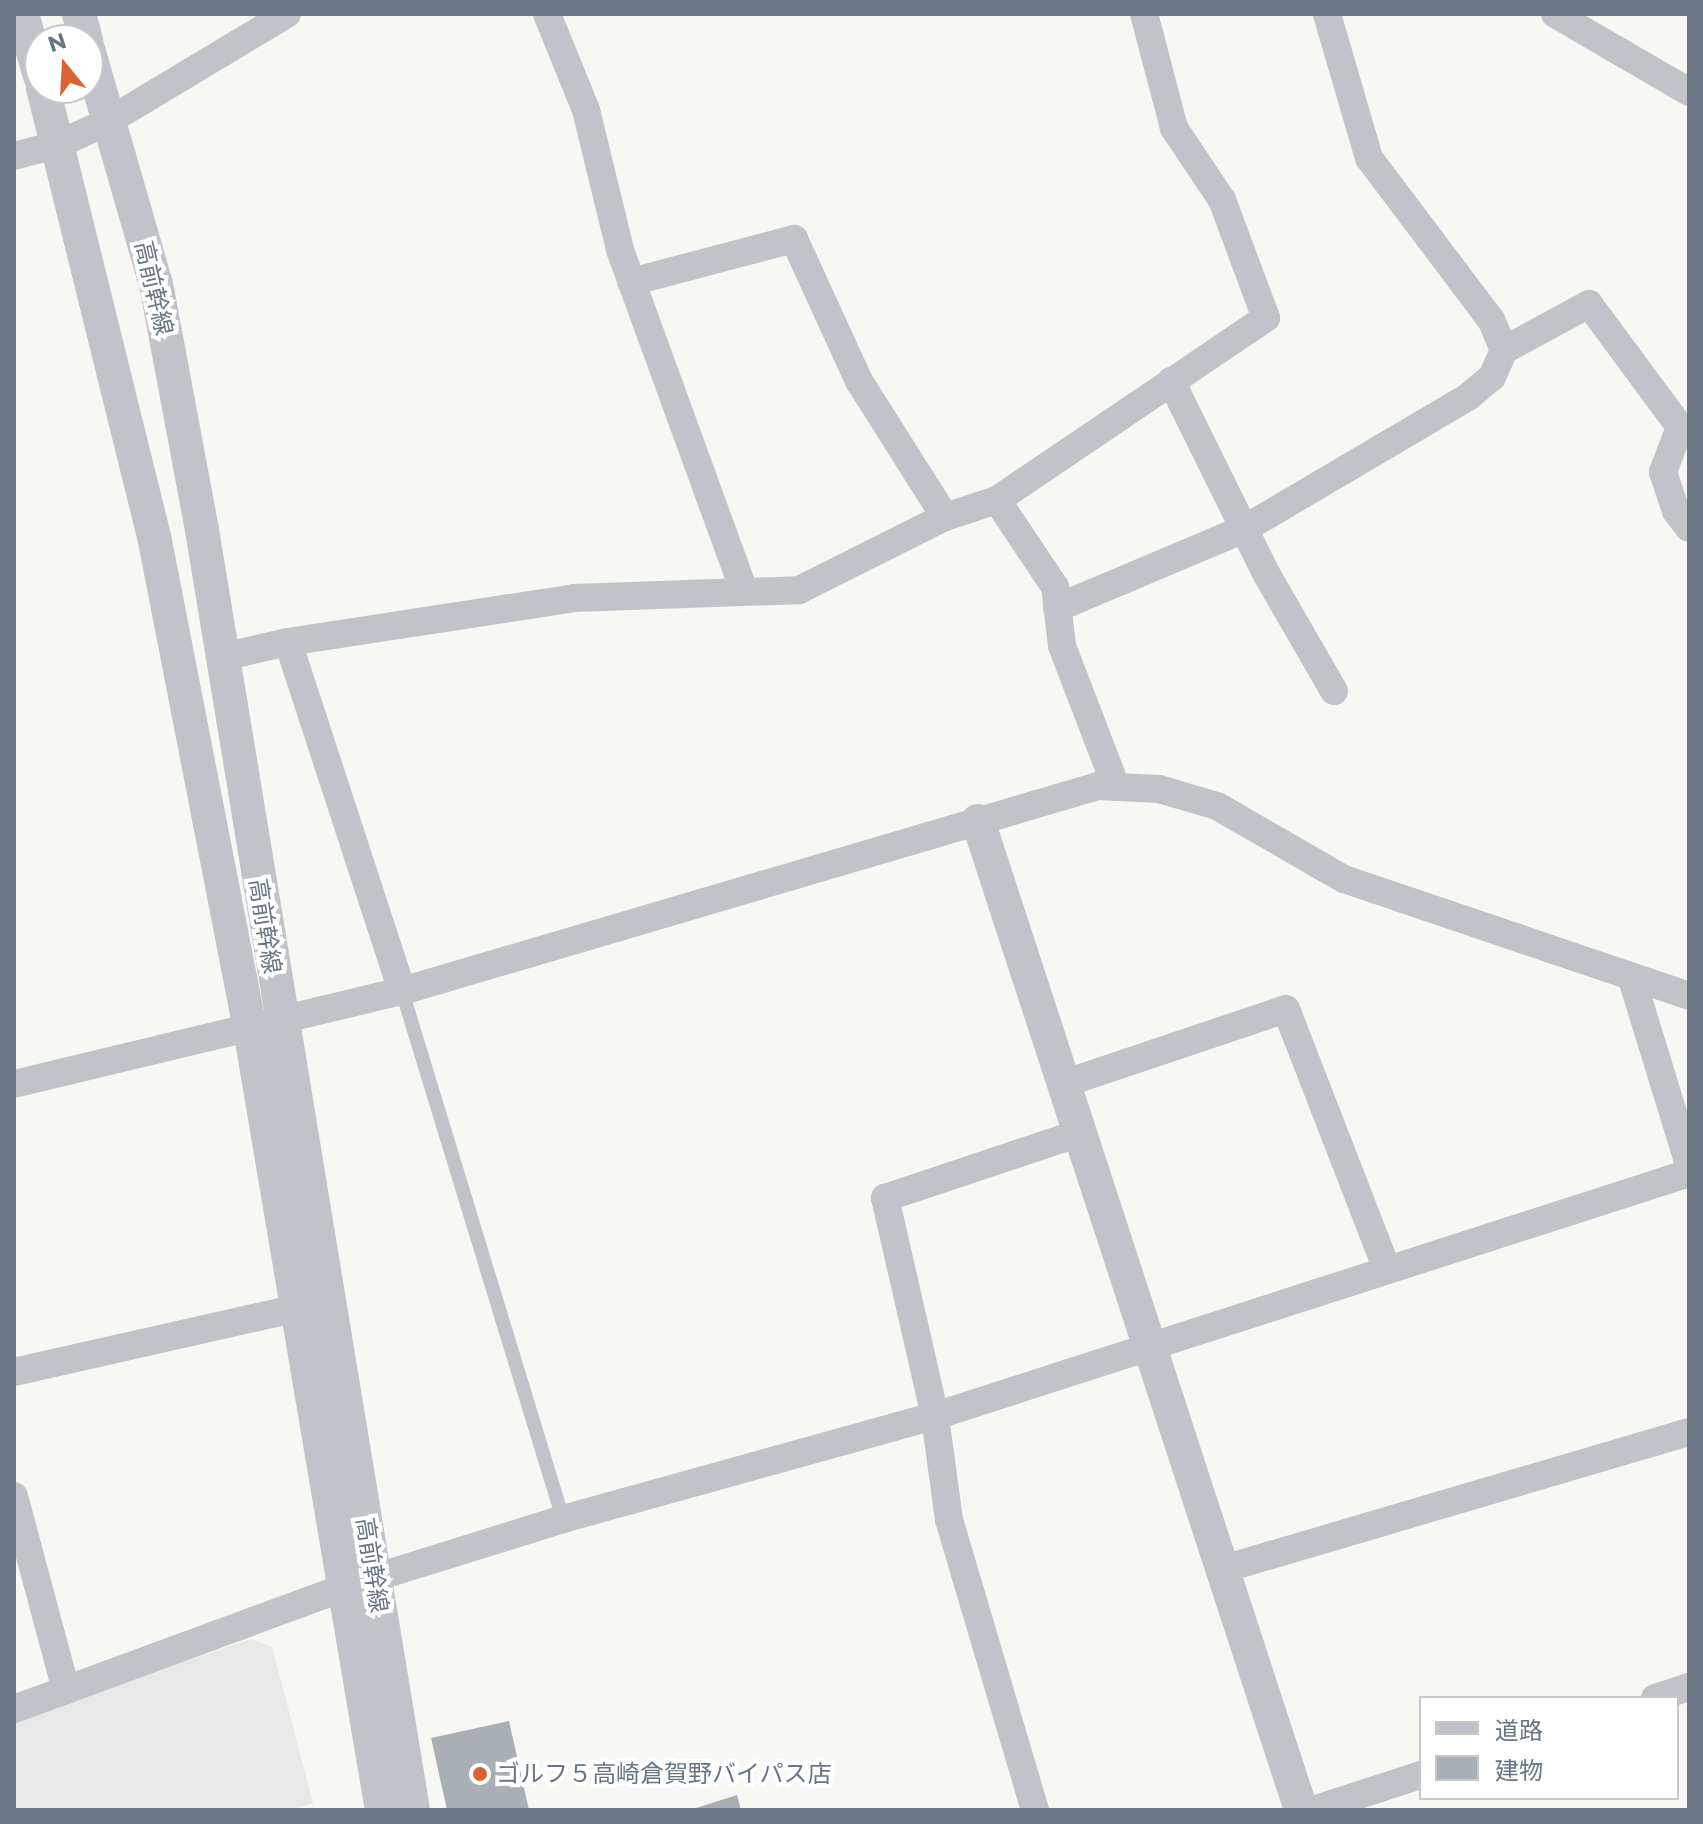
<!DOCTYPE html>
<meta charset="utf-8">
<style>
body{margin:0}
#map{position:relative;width:1703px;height:1824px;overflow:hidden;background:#f7f7f4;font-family:Montserrat,"Noto Sans JP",sans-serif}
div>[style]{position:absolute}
.built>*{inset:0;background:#e7e8e7}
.building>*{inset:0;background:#a9afb5}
.service>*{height:14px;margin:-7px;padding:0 7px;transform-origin:7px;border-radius:7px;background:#c0c3c7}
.minor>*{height:28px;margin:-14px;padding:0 14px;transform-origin:14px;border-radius:14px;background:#c0c3c7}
.tertiary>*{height:34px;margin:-17px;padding:0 17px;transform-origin:17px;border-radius:17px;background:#c0c3c7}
.dots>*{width:22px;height:22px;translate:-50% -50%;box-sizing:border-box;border:4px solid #fff;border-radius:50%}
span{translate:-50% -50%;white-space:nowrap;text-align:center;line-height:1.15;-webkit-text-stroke:8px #fff;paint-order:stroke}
.street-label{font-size:24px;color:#687583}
.poi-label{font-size:24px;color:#687583}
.left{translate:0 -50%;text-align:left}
.frame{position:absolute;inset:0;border:16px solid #687583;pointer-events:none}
.legend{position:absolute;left:1419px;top:1696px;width:260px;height:104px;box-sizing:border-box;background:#fff;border:2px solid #c3c8cd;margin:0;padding:10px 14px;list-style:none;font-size:24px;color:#687583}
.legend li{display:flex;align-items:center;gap:16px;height:40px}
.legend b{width:40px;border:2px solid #c3c8cd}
.north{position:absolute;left:24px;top:24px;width:80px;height:80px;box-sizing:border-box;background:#fff;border:2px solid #c3c8cd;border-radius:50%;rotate:342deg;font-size:22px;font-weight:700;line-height:32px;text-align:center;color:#687583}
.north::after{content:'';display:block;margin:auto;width:28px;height:36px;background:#d96432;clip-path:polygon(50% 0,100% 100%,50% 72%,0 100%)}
</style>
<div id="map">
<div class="built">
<div style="clip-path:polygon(251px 1639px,272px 1647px,313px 1803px,291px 1810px,14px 1810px,14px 1720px)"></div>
</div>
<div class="building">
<div style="clip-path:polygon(509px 1721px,529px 1810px,447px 1810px,431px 1738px)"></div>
<div style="clip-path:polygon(737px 1795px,741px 1810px,693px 1810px,693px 1809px)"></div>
</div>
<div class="service">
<div style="left:402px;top:991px;width:552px;rotate:73.04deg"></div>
</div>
<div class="minor">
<div style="left:547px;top:14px;width:104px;rotate:67.9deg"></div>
<div style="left:586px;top:110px;width:144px;rotate:76.3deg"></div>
<div style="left:620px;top:250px;width:362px;rotate:70deg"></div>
<div style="left:1555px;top:14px;width:155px;rotate:30.2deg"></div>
<div style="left:14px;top:156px;width:47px;rotate:-14.9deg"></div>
<div style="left:59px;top:144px;width:53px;rotate:-24.6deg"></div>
<div style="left:107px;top:122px;width:210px;rotate:-31deg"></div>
<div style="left:631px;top:282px;width:169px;rotate:-14.8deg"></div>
<div style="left:794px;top:239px;width:156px;rotate:65.4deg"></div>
<div style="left:859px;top:381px;width:161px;rotate:57.7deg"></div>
<div style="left:1504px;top:350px;width:97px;rotate:-28.4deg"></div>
<div style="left:1589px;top:304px;width:153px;rotate:53.5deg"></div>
<div style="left:1680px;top:427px;width:48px;rotate:110.7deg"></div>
<div style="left:1663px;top:472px;width:41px;rotate:71.6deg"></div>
<div style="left:1676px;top:511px;width:21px;rotate:53deg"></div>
<div style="left:1171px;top:381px;width:216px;rotate:63.7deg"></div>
<div style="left:1267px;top:575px;width:134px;rotate:60deg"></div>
<div style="left:997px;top:500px;width:105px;rotate:56.3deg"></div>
<div style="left:1055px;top:587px;width:59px;rotate:83.2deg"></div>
<div style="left:1062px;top:646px;width:151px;rotate:69deg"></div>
<div style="left:1057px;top:608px;width:203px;rotate:-22.9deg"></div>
<div style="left:1244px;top:529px;width:260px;rotate:-30.5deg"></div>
<div style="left:1468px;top:397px;width:31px;rotate:-40deg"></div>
<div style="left:1492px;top:377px;width:30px;rotate:-66deg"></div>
<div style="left:1504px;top:350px;width:33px;rotate:-113deg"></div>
<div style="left:1491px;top:320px;width:203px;rotate:-127deg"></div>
<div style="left:1369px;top:158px;width:150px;rotate:-106.3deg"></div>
<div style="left:288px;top:642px;width:367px;rotate:71.9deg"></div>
<div style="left:222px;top:657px;width:68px;rotate:-12.8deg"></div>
<div style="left:288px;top:642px;width:289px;rotate:-8.7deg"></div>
<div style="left:574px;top:598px;width:225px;rotate:-2deg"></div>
<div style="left:799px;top:590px;width:163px;rotate:-26.6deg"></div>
<div style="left:945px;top:517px;width:55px;rotate:-18.1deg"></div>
<div style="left:997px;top:500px;width:325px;rotate:-34.1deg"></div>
<div style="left:1266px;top:318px;width:126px;rotate:-110.4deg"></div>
<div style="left:1222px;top:200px;width:87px;rotate:-123.7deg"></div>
<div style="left:1174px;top:128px;width:118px;rotate:-104.7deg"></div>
<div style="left:1631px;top:976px;width:198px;rotate:72.9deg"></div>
<div style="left:14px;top:1084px;width:399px;rotate:-13.5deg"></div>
<div style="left:402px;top:991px;width:726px;rotate:-16.41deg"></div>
<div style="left:1098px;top:786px;width:61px;rotate:2.8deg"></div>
<div style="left:1159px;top:789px;width:60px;rotate:16.3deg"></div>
<div style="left:1217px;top:806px;width:146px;rotate:29.9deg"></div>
<div style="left:1344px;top:879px;width:364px;rotate:18.7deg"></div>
<div style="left:1063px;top:1084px;width:235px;rotate:-18.6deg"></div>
<div style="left:1286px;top:1009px;width:279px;rotate:68.8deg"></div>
<div style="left:14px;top:1372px;width:290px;rotate:-12.7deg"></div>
<div style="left:14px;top:1496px;width:201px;rotate:75deg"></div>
<div style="left:1220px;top:1570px;width:489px;rotate:-16.4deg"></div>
<div style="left:1655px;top:1698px;width:36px;rotate:-18deg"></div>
<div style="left:14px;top:1709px;width:353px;rotate:-20.2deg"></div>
<div style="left:345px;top:1587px;width:228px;rotate:-17.3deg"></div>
<div style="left:563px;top:1519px;width:386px;rotate:-15.5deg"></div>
<div style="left:935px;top:1416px;width:224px;rotate:-102.9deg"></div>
<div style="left:885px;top:1198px;width:205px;rotate:-18.5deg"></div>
<div style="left:1035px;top:1810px;width:302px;rotate:-106.5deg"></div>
<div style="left:949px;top:1520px;width:105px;rotate:-97.7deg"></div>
<div style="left:935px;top:1416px;width:792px;rotate:-17.86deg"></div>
<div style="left:1313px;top:1810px;width:114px;rotate:-18deg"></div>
</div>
<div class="tertiary">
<div style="left:22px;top:14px;width:65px;rotate:73.8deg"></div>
<div style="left:79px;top:14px;width:27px;rotate:75deg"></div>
<div style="left:88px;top:49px;width:245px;rotate:73.9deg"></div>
<div style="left:156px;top:284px;width:250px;rotate:79.4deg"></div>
<div style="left:202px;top:530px;width:1297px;rotate:80.64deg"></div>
<div style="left:43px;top:88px;width:462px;rotate:76.1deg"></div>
<div style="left:154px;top:536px;width:502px;rotate:78.98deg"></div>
<div style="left:250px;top:1029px;width:792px;rotate:80.41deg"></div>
<div style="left:978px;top:821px;width:1040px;rotate:71.91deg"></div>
</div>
<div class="dots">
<div style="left:480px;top:1774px;background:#d96432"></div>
</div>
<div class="street-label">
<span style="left:154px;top:288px;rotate:77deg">高前幹線</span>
<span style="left:265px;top:926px;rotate:81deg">高前幹線</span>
<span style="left:372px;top:1565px;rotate:81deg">高前幹線</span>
</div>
<div class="poi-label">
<span class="left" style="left:496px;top:1774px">ゴルフ５高崎倉賀野バイパス店</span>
</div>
<div class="frame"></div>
<ul class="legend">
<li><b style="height:10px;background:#c0c3c7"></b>道路</li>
<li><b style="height:22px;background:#a9afb5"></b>建物</li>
</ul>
<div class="north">N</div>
</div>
